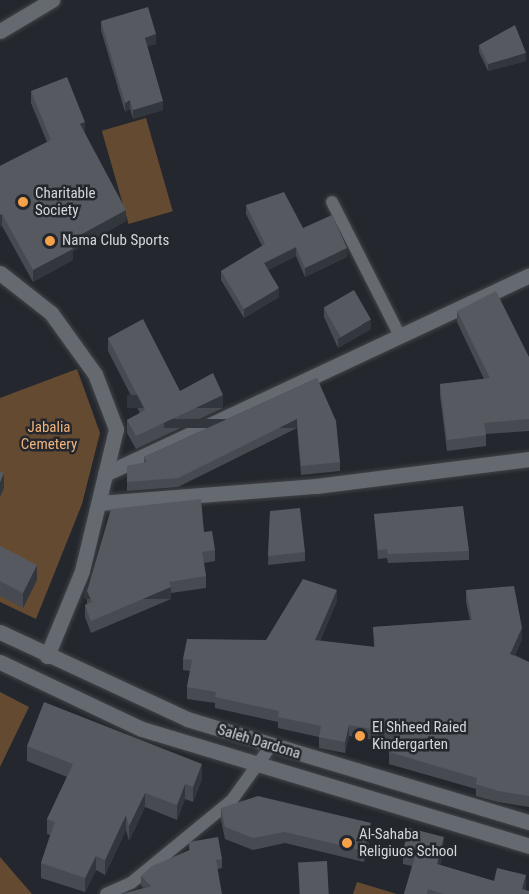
<!DOCTYPE html>
<style>
body{margin:0}
#map{position:relative;width:529px;height:894px;overflow:hidden;background:#24272d;font-family:"Roboto Condensed",sans-serif}
div>[style]{position:absolute}
.green>*{inset:0;background:#654a32;transform-origin:0 0}
.roads{filter:drop-shadow(0 0 2px #414449) drop-shadow(0 0 2px #414449)}
.service>*{height:12px;margin:-6px;padding:0 6px;transform-origin:6px;border-radius:6px;background:#656970}
.minor>*{height:15px;margin:-7.5px;padding:0 7.5px;transform-origin:7.5px;border-radius:7.5px;background:#656970}
.tertiary>*{height:15px;margin:-7.5px;padding:0 7.5px;transform-origin:7.5px;border-radius:7.5px;background:#656970}
.wall>*{inset:0;background:#474b51}
.shaded-wall>*{inset:0;background:#32363d;transform-origin:0 0}
.building>*{inset:0;background:#565a60;transform-origin:0 0}
.dots>*{width:16px;height:16px;translate:-50% -50%;box-sizing:border-box;border:3px solid #24272d;border-radius:50%}
span{translate:-50% -50%;white-space:nowrap;text-align:center;line-height:1.15;-webkit-text-stroke:5px #24272d;paint-order:stroke}
.poi-label{font-size:15px;color:#d4d7db}
.left{translate:0 -50%;text-align:left}
.park-label{font-size:15px;color:#f0b37c}
.street-label{font-size:15px;color:#d4d7db}
</style>
<div id="map">
<div class="green">
<div style="left:146px;top:118px;width:97px;height:46px;rotate:74deg"></div>
<div style="clip-path:polygon(77px 369px,100px 433px,82px 504px,36px 619px,0 602px,0 398px)"></div>
<div style="clip-path:polygon(0 692px,29px 707px,0 767px)"></div>
<div style="clip-path:polygon(0 857px,32px 894px,0 894px)"></div>
<div style="clip-path:polygon(357px 882px,397px 894px,353px 894px)"></div>
</div>
<div class="roads">
<div class="service">
<div style="left:332px;top:202px;width:150px;rotate:63.1deg"></div>
<div style="left:106px;top:894px;width:27px;rotate:-24deg"></div>
<div style="left:131px;top:883px;width:131px;rotate:-39.4deg"></div>
<div style="left:232px;top:800px;width:65px;rotate:-54.4deg"></div>
</div>
<div class="minor">
<div style="left:0;top:31px;width:61px;rotate:-30.8deg"></div>
<div style="left:0;top:273px;width:65px;rotate:38.1deg"></div>
<div style="left:51px;top:313px;width:75px;rotate:54.2deg"></div>
<div style="left:95px;top:374px;width:59px;rotate:69.1deg"></div>
<div style="left:116px;top:429px;width:146px;rotate:103.5deg"></div>
<div style="left:82px;top:571px;width:92px;rotate:112.4deg"></div>
<div style="left:105px;top:474px;width:468px;rotate:-25.1deg"></div>
<div style="left:99px;top:503px;width:218px;rotate:-4.5deg"></div>
<div style="left:316px;top:486px;width:215px;rotate:-7.2deg"></div>
</div>
<div class="tertiary">
<div style="left:0;top:632px;width:206px;rotate:24.9deg"></div>
<div style="left:187px;top:719px;width:357px;rotate:16.8deg"></div>
<div style="left:0;top:662px;width:157px;rotate:25.3deg"></div>
<div style="left:142px;top:729px;width:404px;rotate:16.8deg"></div>
</div>
</div>
<div class="wall">
<div style="clip-path:polygon(101px 21px,156px 44px,147px 46px,163px 110px,133px 119px,130px 109px,125px 112px,101px 30px)"></div>
<div style="clip-path:polygon(479px 45px,526px 61px,488px 71px,479px 52px)"></div>
<div style="clip-path:polygon(31px 91px,85px 134px,126px 221px,73px 251px,73px 260px,33px 282px,2px 226px,0 166px,47px 142px,31px 103px)"></div>
<div style="clip-path:polygon(246px 205px,303px 228px,347px 257px,305px 277px,296px 256px,268px 270px,279px 297px,244px 318px,221px 280px,221px 271px,262px 246px,246px 214px)"></div>
<div style="clip-path:polygon(324px 308px,371px 329px,338px 348px,324px 317px)"></div>
<div style="clip-path:polygon(457px 311px,529px 357px,529px 431px,486px 434px,486px 446px,447px 451px,440px 396px,440px 384px,484px 379px,457px 322px)"></div>
<div style="clip-path:polygon(108px 338px,180px 391px,223px 408px,136px 449px,127px 433px,127px 420px,140px 413px,108px 351px)"></div>
<div style="clip-path:polygon(317px 378px,340px 462px,340px 471px,301px 475px,297px 428px,178px 487px,127px 491px,127px 466px,144px 463px,144px 457px)"></div>
<div style="clip-path:polygon(270px 511px,305px 552px,305px 561px,268px 565px)"></div>
<div style="clip-path:polygon(374px 514px,469px 551px,469px 560px,388px 563px,387px 558px,378px 559px)"></div>
<div style="clip-path:polygon(204px 532px,215px 550px,215px 561px,204px 563px,206px 576px,206px 588px,171px 593px,171px 599px,91px 633px,85px 617px,85px 605px,87px 604px,87px 591px)"></div>
<div style="clip-path:polygon(0 546px,37px 580px,23px 608px,0 596px)"></div>
<div style="clip-path:polygon(466px 590px,522px 639px,515px 655px,529px 662px,529px 807px,498px 802px,476px 796px,476px 789px,389px 764px,389px 752px,392px 743px,349px 736px,345px 753px,319px 748px,319px 737px,278px 728px,278px 722px,215px 708px,215px 703px,187px 699px,187px 687px,190px 671px,183px 670px,183px 659px,266px 640px,337px 601px,320px 641px,374px 647px,373px 627px,470px 620px,466px 602px)"></div>
<div style="clip-path:polygon(27px 746px,202px 779px,193px 802px,185px 799px,177px 820px,145px 807px,129px 841px,126px 830px,105px 875px,96px 870px,85px 892px,41px 878px,41px 863px,50px 835px,47px 834px,47px 819px,67px 777px,27px 761px)"></div>
<div style="clip-path:polygon(221px 808px,371px 835px,364px 862px,285px 843px,253px 850px,225px 839px,221px 820px)"></div>
<div style="clip-path:polygon(189px 842px,222px 859px,222px 868px,143px 888px,141px 885px,141px 876px,189px 850px)"></div>
<div style="clip-path:polygon(403px 850px,444px 851px,440px 865px,494px 881px,526px 888px,525px 890px,529px 894px,404px 894px,412px 866px,403px 864px)"></div>
</div>
<div class="shaded-wall">
<div style="clip-path:polygon(156px 34px,156px 44px,145px 47px,145px 38px)"></div>
<div style="clip-path:polygon(526px 53px,526px 61px,488px 71px,488px 64px)"></div>
<div style="clip-path:polygon(130px 100px,130px 109px,125px 112px,125px 103px)"></div>
<div style="clip-path:polygon(163px 101px,163px 110px,133px 119px,133px 110px)"></div>
<div style="clip-path:polygon(85px 122px,85px 134px,80px 136px,80px 124px)"></div>
<div style="clip-path:polygon(126px 210px,126px 221px,73px 251px,73px 260px,33px 282px,33px 270px,69px 241px)"></div>
<div style="clip-path:polygon(2px 214px,2px 226px,0 227px,0 215px)"></div>
<div style="clip-path:polygon(296px 247px,296px 256px,264px 272px,264px 263px)"></div>
<div style="clip-path:polygon(347px 248px,347px 257px,305px 277px,305px 268px)"></div>
<div style="clip-path:polygon(279px 288px,279px 297px,244px 318px,244px 309px)"></div>
<div style="clip-path:polygon(371px 320px,371px 329px,338px 348px,338px 339px)"></div>
<div style="left:223px;top:395px;width:13px;height:96px;rotate:90deg"></div>
<div style="left:297px;top:419px;width:9px;height:133px;rotate:90deg"></div>
<div style="clip-path:polygon(4px 473px,4px 488px,0 497px,0 482px)"></div>
<div style="clip-path:polygon(37px 565px,37px 580px,23px 608px,23px 593px)"></div>
<div style="left:171px;top:587px;width:12px;height:87px;rotate:90deg"></div>
<div style="clip-path:polygon(337px 590px,337px 601px,315px 652px,315px 640px)"></div>
<div style="clip-path:polygon(522px 628px,522px 639px,510px 665px,510px 654px)"></div>
<div style="clip-path:polygon(349px 725px,349px 736px,345px 753px,345px 742px)"></div>
<div style="clip-path:polygon(202px 764px,202px 779px,193px 802px,193px 787px)"></div>
<div style="clip-path:polygon(185px 784px,185px 799px,177px 820px,177px 805px)"></div>
<div style="clip-path:polygon(145px 793px,145px 807px,129px 841px,129px 826px)"></div>
<div style="clip-path:polygon(126px 815px,126px 830px,105px 875px,105px 860px)"></div>
<div style="clip-path:polygon(371px 823px,371px 835px,364px 862px,364px 851px)"></div>
<div style="clip-path:polygon(444px 837px,444px 851px,437px 877px,437px 864px)"></div>
<div style="clip-path:polygon(96px 856px,96px 870px,85px 892px,85px 878px)"></div>
<div style="clip-path:polygon(526px 875px,526px 888px,524px 894px,522px 889px)"></div>
</div>
<div class="building">
<div style="clip-path:polygon(148px 7px,156px 34px,145px 38px,163px 101px,133px 110px,130px 100px,125px 103px,101px 21px)"></div>
<div style="clip-path:polygon(515px 25px,526px 53px,488px 64px,479px 45px)"></div>
<div style="clip-path:polygon(67px 77px,85px 122px,80px 124px,126px 210px,69px 241px,73px 249px,33px 270px,2px 214px,0 215px,0 166px,51px 140px,31px 91px)"></div>
<div style="clip-path:polygon(284px 192px,303px 228px,332px 215px,347px 248px,305px 268px,296px 247px,264px 263px,279px 288px,244px 309px,221px 271px,265px 244px,246px 205px)"></div>
<div style="left:354px;top:290px;width:34px;height:35px;rotate:60deg"></div>
<div style="clip-path:polygon(496px 291px,529px 357px,529px 419px,484px 423px,486px 435px,447px 440px,440px 384px,490px 378px,457px 311px)"></div>
<div style="clip-path:polygon(143px 319px,180px 391px,213px 373px,223px 395px,136px 436px,127px 420px,145px 410px,108px 338px)"></div>
<div style="clip-path:polygon(317px 378px,336px 421px,340px 462px,301px 466px,297px 419px,178px 478px,127px 482px,127px 466px,147px 462px,144px 457px)"></div>
<div style="clip-path:polygon(0 471px,4px 473px,0 482px)"></div>
<div style="clip-path:polygon(201px 499px,204px 532px,212px 531px,215px 550px,202px 552px,206px 576px,169px 582px,171px 587px,91px 621px,85px 605px,92px 602px,87px 591px,111px 509px)"></div>
<div style="clip-path:polygon(463px 506px,469px 551px,388px 554px,387px 549px,378px 550px,374px 514px)"></div>
<div style="clip-path:polygon(300px 508px,305px 552px,268px 556px,270px 511px)"></div>
<div style="clip-path:polygon(0 546px,37px 565px,23px 593px,0 581px)"></div>
<div style="clip-path:polygon(303px 579px,337px 590px,315px 640px,375px 647px,373px 627px,472px 620px,466px 590px,514px 586px,522px 628px,510px 654px,529px 662px,529px 796px,498px 791px,476px 784px,477px 778px,389px 752px,395px 733px,349px 725px,345px 742px,319px 737px,321px 726px,278px 717px,279px 711px,215px 697px,216px 692px,187px 687px,192px 660px,183px 659px,187px 639px,266px 640px)"></div>
<div style="clip-path:polygon(44px 702px,202px 764px,193px 787px,185px 784px,177px 805px,145px 793px,129px 826px,126px 815px,105px 860px,96px 856px,85px 878px,41px 863px,55px 822px,47px 819px,73px 764px,27px 746px)"></div>
<div style="clip-path:polygon(258px 796px,371px 823px,364px 851px,285px 832px,253px 838px,225px 827px,221px 808px)"></div>
<div style="clip-path:polygon(409px 828px,444px 837px,437px 864px,494px 881px,497px 868px,526px 875px,522px 889px,529px 891px,529px 894px,444px 894px,428px 889px,427px 894px,404px 894px,416px 854px,403px 850px)"></div>
<div style="clip-path:polygon(218px 837px,222px 859px,216px 860px,222px 894px,122px 894px,151px 886px,141px 876px,152px 866px,190px 850px,189px 842px)"></div>
<div style="left:327px;top:861px;width:33px;height:29px;rotate:87deg"></div>
</div>
<div class="dots">
<div style="left:23px;top:202px;background:#f7a149"></div>
<div style="left:50px;top:241px;background:#f7a149"></div>
<div style="left:360px;top:736px;background:#f7a149"></div>
<div style="left:347px;top:843px;background:#f7a149"></div>
</div>
<div class="poi-label">
<span class="left" style="left:35px;top:202px">Charitable<br>Society</span>
<span class="left" style="left:62px;top:241px">Nama Club Sports</span>
<span class="left" style="left:372px;top:736px">El Shheed Raied<br>Kindergarten</span>
<span class="left" style="left:359px;top:843px">Al-Sahaba<br>Religiuos School</span>
</div>
<div class="park-label">
<span style="left:49px;top:436px">Jabalia<br>Cemetery</span>
</div>
<div class="street-label">
<span style="left:259px;top:742px;rotate:17deg">Saleh Dardona</span>
</div>
</div>
